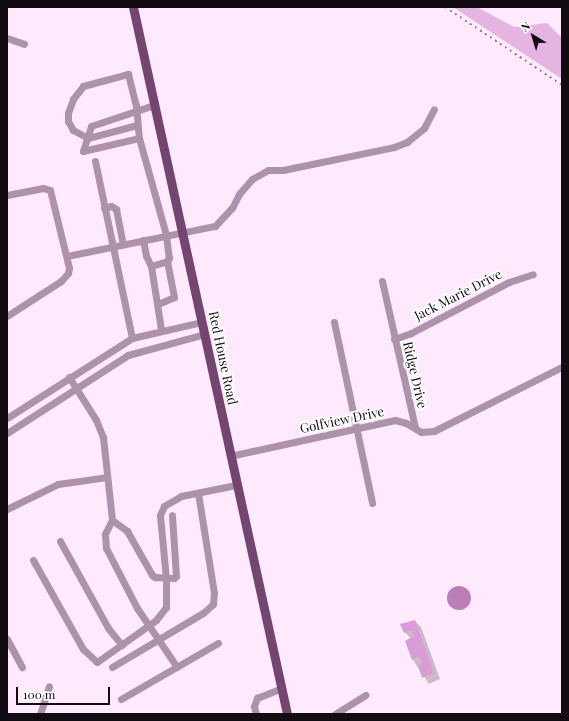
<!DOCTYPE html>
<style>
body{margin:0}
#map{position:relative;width:569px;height:721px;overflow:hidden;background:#feeafc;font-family:"Playfair Display",serif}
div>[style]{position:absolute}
.green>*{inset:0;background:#e5b4e1}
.water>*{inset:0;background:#bb7fb7}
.round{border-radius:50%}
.shadow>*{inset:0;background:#0003}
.building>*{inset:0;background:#da9cd6}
.minor>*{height:7px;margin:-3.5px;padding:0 3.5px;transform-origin:3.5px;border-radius:3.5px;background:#ae92ab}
.major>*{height:9px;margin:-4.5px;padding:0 4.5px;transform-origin:4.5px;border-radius:4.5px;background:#744571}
.rail>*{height:2px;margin-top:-1px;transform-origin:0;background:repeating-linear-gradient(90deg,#8d7f8c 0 2px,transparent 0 6px)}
span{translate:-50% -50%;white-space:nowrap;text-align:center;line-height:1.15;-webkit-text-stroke:4px #fefefe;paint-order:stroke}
.street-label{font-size:13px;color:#130b12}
.frame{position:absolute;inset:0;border:8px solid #130b12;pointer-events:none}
.north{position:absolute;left:513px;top:16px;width:40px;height:40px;-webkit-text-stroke:3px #fefefe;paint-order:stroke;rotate:322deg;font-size:11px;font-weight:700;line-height:16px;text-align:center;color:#130b12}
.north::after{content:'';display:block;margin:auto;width:14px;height:18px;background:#130b12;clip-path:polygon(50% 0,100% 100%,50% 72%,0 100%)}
.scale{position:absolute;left:16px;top:687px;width:94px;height:18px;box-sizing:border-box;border:2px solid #130b12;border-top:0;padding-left:5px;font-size:12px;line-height:14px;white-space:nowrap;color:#130b12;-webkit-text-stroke:3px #fefefe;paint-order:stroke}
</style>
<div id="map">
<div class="green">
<div style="clip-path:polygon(453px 7px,477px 7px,514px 27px,547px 23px,562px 38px,562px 79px)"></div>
</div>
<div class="water">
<div class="round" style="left:447px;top:586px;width:24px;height:24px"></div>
</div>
<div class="shadow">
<div style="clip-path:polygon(415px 621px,421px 627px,440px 679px,429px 684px,413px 660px,407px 641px,411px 639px,405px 632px)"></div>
</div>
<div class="building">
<div style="clip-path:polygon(415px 620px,434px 673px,422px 678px,418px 666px,422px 664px,419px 656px,412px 660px,405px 641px,414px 636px,412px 630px,404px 633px,400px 624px)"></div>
</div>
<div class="minor">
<div style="left:7px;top:38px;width:18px;rotate:19deg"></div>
<div style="left:137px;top:125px;width:51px;rotate:165.1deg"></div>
<div style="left:88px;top:138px;width:17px;rotate:-152deg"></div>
<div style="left:73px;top:130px;width:10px;rotate:-119deg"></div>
<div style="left:68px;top:121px;width:8px;rotate:-90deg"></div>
<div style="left:68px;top:113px;width:15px;rotate:-70deg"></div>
<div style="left:73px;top:99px;width:16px;rotate:-52deg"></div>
<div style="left:83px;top:86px;width:47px;rotate:-14.9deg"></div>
<div style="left:128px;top:74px;width:32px;rotate:76deg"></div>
<div style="left:136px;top:105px;width:33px;rotate:85deg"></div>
<div style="left:139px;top:138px;width:101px;rotate:74.4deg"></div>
<div style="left:166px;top:235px;width:23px;rotate:83deg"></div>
<div style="left:169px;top:258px;width:4px;rotate:124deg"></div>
<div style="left:167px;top:261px;width:37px;rotate:79deg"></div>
<div style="left:174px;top:297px;width:17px;rotate:156deg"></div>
<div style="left:83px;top:151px;width:26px;rotate:-72deg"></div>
<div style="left:91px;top:126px;width:66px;rotate:-18.4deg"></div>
<div style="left:83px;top:151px;width:57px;rotate:-13.1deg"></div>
<div style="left:95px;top:161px;width:181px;rotate:78.2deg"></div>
<div style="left:7px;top:195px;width:37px;rotate:-11deg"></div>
<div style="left:43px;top:188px;width:7px;rotate:16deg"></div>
<div style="left:50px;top:190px;width:80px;rotate:76.3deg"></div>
<div style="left:69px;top:268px;width:5px;rotate:101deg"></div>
<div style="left:68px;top:273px;width:11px;rotate:131deg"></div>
<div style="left:61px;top:281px;width:64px;rotate:147.1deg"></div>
<div style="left:104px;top:208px;width:7px;rotate:-16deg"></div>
<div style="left:111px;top:206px;width:6px;rotate:31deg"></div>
<div style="left:116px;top:209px;width:36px;rotate:79deg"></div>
<div style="left:143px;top:240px;width:16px;rotate:79deg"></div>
<div style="left:146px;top:256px;width:11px;rotate:63deg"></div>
<div style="left:151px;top:266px;width:64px;rotate:81deg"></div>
<div style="left:67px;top:256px;width:151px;rotate:-11.5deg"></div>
<div style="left:215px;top:226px;width:25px;rotate:-47deg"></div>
<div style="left:232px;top:208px;width:16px;rotate:-63deg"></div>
<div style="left:239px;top:194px;width:20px;rotate:-49deg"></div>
<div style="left:252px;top:179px;width:18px;rotate:-29deg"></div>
<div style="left:268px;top:170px;width:15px"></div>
<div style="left:283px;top:170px;width:113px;rotate:-11.7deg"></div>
<div style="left:394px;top:147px;width:14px;rotate:-21deg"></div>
<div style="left:407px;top:142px;width:22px;rotate:-39deg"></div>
<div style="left:424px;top:128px;width:21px;rotate:-62deg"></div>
<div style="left:151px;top:266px;width:17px;rotate:-17deg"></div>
<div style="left:382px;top:281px;width:151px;rotate:77.3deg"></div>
<div style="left:334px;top:322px;width:185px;rotate:78.1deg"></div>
<div style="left:394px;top:339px;width:18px;rotate:-19deg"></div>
<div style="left:411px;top:333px;width:110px;rotate:-27.5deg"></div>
<div style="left:509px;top:282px;width:25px;rotate:-18deg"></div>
<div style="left:69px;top:377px;width:51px;rotate:57.9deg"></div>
<div style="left:96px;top:420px;width:18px;rotate:68deg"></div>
<div style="left:103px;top:437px;width:83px;rotate:83.8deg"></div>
<div style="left:112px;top:520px;width:16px;rotate:117deg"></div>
<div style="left:105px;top:534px;width:14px;rotate:86deg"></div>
<div style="left:106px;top:548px;width:68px;rotate:62.7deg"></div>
<div style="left:137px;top:608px;width:71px;rotate:55.9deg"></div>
<div style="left:7px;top:418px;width:148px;rotate:-32.6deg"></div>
<div style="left:132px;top:338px;width:72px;rotate:-12.9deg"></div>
<div style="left:7px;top:433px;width:144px;rotate:-32.8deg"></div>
<div style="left:128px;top:355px;width:80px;rotate:-15.3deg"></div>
<div style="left:230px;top:456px;width:169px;rotate:-12.3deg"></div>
<div style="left:395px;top:420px;width:11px;rotate:15deg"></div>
<div style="left:406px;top:423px;width:17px;rotate:31deg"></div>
<div style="left:421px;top:432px;width:13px;rotate:-4deg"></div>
<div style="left:434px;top:431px;width:143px;rotate:-26.6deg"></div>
<div style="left:7px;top:509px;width:57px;rotate:-26.1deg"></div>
<div style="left:58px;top:484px;width:49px;rotate:-8.1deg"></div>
<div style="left:112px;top:520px;width:19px;rotate:36deg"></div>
<div style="left:127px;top:531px;width:51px;rotate:60.4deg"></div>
<div style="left:152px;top:575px;width:4px;rotate:34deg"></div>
<div style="left:155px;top:577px;width:19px;rotate:3deg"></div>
<div style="left:174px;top:578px;width:3px;rotate:-45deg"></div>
<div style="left:176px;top:576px;width:61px;rotate:-93.8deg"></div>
<div style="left:60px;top:541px;width:99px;rotate:61.1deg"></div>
<div style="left:108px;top:628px;width:22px;rotate:51deg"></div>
<div style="left:33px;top:560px;width:102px;rotate:60.7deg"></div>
<div style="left:83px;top:649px;width:19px;rotate:43deg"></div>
<div style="left:97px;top:662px;width:72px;rotate:-35.4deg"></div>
<div style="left:156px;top:620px;width:16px;rotate:-52deg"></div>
<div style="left:166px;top:607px;width:28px;rotate:-90deg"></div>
<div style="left:166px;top:579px;width:64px;rotate:-95.4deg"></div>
<div style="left:160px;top:515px;width:10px;rotate:-66deg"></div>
<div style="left:164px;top:506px;width:20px;rotate:-30deg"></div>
<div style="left:181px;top:496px;width:56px;rotate:-11.3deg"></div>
<div style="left:7px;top:639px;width:32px;rotate:62deg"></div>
<div style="left:112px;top:667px;width:106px;rotate:-30.7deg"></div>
<div style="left:203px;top:613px;width:13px;rotate:-42deg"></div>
<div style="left:213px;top:604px;width:11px;rotate:-85deg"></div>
<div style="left:214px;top:593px;width:101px;rotate:-99.1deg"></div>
<div style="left:121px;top:699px;width:112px;rotate:-30deg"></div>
<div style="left:40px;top:714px;width:29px;rotate:-72deg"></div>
<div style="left:256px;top:714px;width:8px;rotate:-104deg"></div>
<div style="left:254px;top:706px;width:9px;rotate:-69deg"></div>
<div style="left:257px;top:698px;width:27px;rotate:-22deg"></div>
<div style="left:335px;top:714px;width:36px;rotate:-32deg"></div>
</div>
<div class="major">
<div style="left:133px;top:7px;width:724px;rotate:77.71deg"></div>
</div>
<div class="rail">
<div style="left:445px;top:7px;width:141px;rotate:33.7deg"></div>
</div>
<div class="street-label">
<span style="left:458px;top:295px;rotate:-27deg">Jack Marie Drive</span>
<span style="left:223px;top:358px;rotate:78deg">Red House Road</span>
<span style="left:415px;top:375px;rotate:77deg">Ridge Drive</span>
<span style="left:342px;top:420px;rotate:-12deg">Golfview Drive</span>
</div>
<div class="frame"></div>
<div class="north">N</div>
<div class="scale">100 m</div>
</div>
